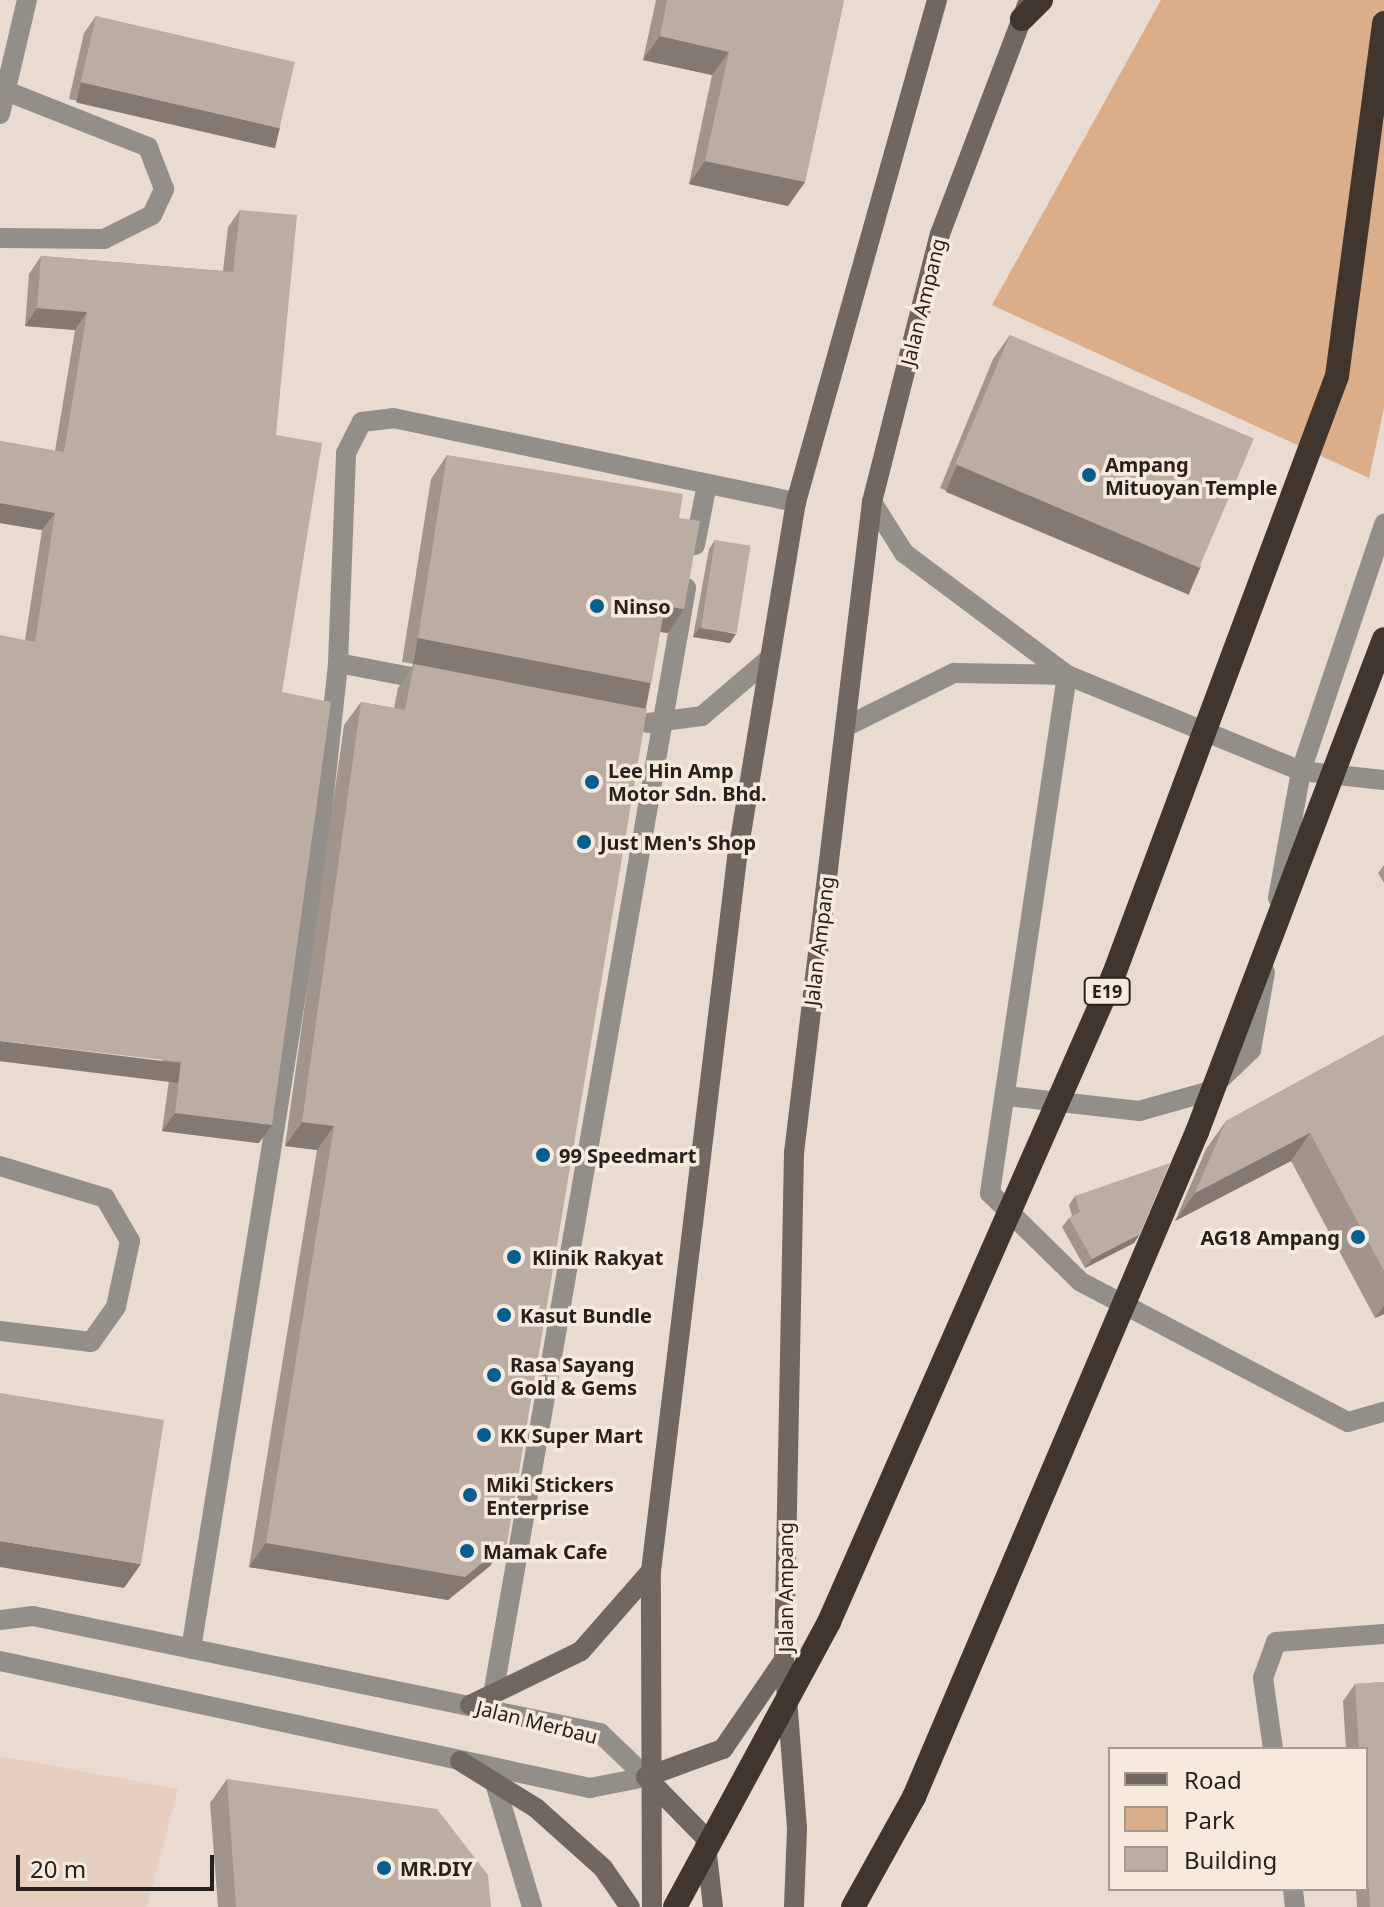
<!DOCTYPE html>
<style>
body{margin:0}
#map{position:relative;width:1384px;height:1907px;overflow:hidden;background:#eadbd0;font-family:"Noto Sans",sans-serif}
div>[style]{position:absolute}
.built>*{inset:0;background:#e5cfbf}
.green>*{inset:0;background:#dbad88}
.lane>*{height:20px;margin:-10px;padding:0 10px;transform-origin:10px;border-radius:10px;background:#948e89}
.street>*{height:20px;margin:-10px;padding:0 10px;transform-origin:10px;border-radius:10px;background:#948e89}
.secondary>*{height:20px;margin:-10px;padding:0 10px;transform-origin:10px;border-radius:10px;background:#706760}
.highway>*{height:24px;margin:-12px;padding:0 12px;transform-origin:12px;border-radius:12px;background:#41362d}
.highway-bridge>*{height:24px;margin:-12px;padding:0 12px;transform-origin:12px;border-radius:12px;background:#41362d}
.wall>*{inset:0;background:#a1958b}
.shaded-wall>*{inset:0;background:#837971;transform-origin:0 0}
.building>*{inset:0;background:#bbada2;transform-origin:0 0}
.dots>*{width:22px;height:22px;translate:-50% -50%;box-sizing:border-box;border:4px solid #f8e9dd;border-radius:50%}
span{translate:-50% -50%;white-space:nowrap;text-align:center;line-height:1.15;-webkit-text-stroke:7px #f8e9dd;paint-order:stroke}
.shield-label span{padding:2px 6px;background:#f8e9dd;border:2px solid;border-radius:6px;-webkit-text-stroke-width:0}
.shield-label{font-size:18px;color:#26211d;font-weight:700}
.street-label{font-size:20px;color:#26211d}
.poi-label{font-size:20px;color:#26211d;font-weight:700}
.left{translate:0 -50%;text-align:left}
.right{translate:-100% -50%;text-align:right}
.legend{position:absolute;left:1108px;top:1747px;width:260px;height:144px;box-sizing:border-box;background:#f8e9dd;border:2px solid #a49990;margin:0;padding:10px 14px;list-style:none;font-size:24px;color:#26211d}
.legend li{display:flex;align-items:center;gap:16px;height:40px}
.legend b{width:40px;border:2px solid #a49990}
.scale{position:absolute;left:16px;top:1855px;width:198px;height:36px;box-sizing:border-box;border:4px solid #26211d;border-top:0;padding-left:10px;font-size:24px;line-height:28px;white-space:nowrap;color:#26211d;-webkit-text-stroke:6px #f8e9dd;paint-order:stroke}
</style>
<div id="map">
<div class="built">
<div style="clip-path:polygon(0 1756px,178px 1789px,147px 1907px,0 1907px)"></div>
</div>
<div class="green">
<div style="clip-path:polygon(1161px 0,1384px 0,1384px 408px,1369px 478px,992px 305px)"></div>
</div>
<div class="lane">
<div style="left:0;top:238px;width:104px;rotate:0.6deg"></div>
<div style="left:104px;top:239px;width:54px;rotate:-26.6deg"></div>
<div style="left:152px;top:215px;width:29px;rotate:-65deg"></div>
<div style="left:164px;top:189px;width:45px;rotate:-110.9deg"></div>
<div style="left:148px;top:147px;width:153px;rotate:-158.5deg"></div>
<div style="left:872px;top:502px;width:60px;rotate:57.9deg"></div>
<div style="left:904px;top:553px;width:204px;rotate:36.8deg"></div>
<div style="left:1067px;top:675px;width:253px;rotate:22.3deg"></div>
<div style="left:1301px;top:771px;width:83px;rotate:6.2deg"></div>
<div style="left:695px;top:545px;width:62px;rotate:-78.9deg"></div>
<div style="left:338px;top:663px;width:96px;rotate:10.8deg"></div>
<div style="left:1067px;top:675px;width:524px;rotate:98.46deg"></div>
<div style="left:990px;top:1193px;width:127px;rotate:44.4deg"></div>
<div style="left:1081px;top:1282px;width:301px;rotate:27.7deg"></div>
<div style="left:1348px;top:1422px;width:37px;rotate:-16deg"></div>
<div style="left:648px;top:723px;width:54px;rotate:-7.4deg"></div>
<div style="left:702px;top:716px;width:88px;rotate:-40.4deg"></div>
<div style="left:845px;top:727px;width:122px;rotate:-26.4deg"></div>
<div style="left:954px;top:673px;width:113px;rotate:1deg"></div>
<div style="left:1278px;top:898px;width:129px;rotate:-79.7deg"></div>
<div style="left:1007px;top:1096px;width:133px;rotate:6.5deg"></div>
<div style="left:1139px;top:1111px;width:71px;rotate:-15.6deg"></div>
<div style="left:1207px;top:1092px;width:61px;rotate:-43.7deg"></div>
<div style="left:1251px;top:1050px;width:79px;rotate:-79.8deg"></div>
<div style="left:0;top:1166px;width:110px;rotate:16.9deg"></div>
<div style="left:105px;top:1198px;width:50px;rotate:59.8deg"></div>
<div style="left:130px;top:1241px;width:67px;rotate:102deg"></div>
<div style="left:116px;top:1307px;width:43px;rotate:125.5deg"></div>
<div style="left:91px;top:1342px;width:92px;rotate:-173.1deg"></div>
<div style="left:191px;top:1649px;width:789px;rotate:-80.88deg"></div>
<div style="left:316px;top:870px;width:208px;rotate:-83.9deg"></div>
<div style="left:338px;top:663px;width:210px;rotate:-87.8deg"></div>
<div style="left:346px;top:453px;width:35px;rotate:-63deg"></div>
<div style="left:362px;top:422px;width:31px;rotate:-7deg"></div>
<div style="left:393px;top:418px;width:412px;rotate:11.8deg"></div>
<div style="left:493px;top:1695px;width:1124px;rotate:-80.11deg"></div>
<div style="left:1273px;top:1749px;width:72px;rotate:-98deg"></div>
<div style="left:1263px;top:1678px;width:38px;rotate:-70deg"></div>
<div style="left:494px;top:1780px;width:133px;rotate:73.3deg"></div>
<div style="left:1293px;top:1889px;width:18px;rotate:84deg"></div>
</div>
<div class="street">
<div style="left:0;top:114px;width:117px;rotate:-76.7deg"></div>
<div style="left:1301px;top:771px;width:261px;rotate:-71.4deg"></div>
<div style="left:0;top:1620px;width:33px;rotate:-7deg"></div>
<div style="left:33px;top:1616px;width:579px;rotate:11.66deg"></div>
<div style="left:600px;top:1733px;width:64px;rotate:43.7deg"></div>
<div style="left:1276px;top:1642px;width:108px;rotate:-4.2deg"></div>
<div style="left:0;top:1661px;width:604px;rotate:12.15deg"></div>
<div style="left:590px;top:1788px;width:57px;rotate:-11.1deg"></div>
</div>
<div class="secondary">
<div style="left:470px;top:1705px;width:123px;rotate:-25.9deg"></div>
<div style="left:581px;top:1651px;width:106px;rotate:-48.8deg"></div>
<div style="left:460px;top:1761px;width:89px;rotate:31.7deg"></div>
<div style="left:536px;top:1808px;width:90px;rotate:41.8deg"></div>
<div style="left:603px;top:1868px;width:47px;rotate:55.3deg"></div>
<div style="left:646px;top:1777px;width:82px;rotate:-20deg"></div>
<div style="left:723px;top:1749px;width:108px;rotate:-55.6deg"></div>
<div style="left:646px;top:1777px;width:84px;rotate:45.5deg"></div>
<div style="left:705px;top:1837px;width:70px;rotate:83.5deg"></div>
<div style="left:652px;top:1907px;width:336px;rotate:-90.2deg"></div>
<div style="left:651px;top:1571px;width:718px;rotate:-83.12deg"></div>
<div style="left:737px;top:858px;width:361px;rotate:-80.6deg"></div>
<div style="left:796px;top:502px;width:521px;rotate:-74.31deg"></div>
<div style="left:794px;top:1907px;width:79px;rotate:-87.8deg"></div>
<div style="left:797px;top:1828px;width:169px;rotate:-94.4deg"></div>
<div style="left:784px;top:1660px;width:507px;rotate:-88.87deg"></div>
<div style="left:794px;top:1153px;width:656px;rotate:-83.17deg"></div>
<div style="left:872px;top:502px;width:276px;rotate:-75.8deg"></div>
<div style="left:940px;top:234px;width:245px;rotate:-69.2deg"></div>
</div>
<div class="highway">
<div style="left:1022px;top:19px;width:27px;rotate:-45deg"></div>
</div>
<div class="highway-bridge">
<div style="left:675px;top:1907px;width:324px;rotate:-61.6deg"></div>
<div style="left:829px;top:1622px;width:708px;rotate:-66.26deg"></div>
<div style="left:1114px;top:974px;width:638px;rotate:-69.55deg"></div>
<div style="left:1337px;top:376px;width:356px;rotate:-82.4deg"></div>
<div style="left:853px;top:1907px;width:126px;rotate:-61deg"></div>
<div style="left:914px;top:1797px;width:723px;rotate:-66.95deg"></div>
<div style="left:1197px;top:1132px;width:527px;rotate:-69.23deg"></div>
</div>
<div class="wall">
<div style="clip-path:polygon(656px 0,844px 0,805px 182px,788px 206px,689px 184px,712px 75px,643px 60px)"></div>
<div style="clip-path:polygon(96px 16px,280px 127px,268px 144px,69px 99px,84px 33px)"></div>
<div style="clip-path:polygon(240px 210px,276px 435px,282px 692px,259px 1143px,162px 1131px,169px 1080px,25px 640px,42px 530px,0 523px,0 441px,55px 451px,75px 330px,25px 326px,29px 274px,41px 256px,223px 271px,228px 227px)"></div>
<div style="clip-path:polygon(1010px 335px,1201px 567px,1185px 591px,940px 488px,993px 359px)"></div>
<div style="clip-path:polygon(447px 455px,679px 518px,684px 609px,668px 633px,660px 632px,651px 683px,635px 707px,490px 1566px,448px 1600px,249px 1567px,317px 1150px,285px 1146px,344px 725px,361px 702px,394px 708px,398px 688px,414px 664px,402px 662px,431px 479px)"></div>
<div style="clip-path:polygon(715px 540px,730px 643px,693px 637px,709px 549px)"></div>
<div style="clip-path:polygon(1384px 865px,1384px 883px,1378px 873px)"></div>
<div style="clip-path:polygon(1384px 1035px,1384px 1314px,1375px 1318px,1291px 1161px,1175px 1221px,1206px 1149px,1226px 1121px)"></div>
<div style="clip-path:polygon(1075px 1196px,1134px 1243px,1085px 1268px,1062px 1227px,1069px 1218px,1072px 1216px,1069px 1205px)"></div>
<div style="clip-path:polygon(1384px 1682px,1384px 1907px,1357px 1907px,1356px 1889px,1366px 1889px,1366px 1749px,1346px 1749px,1343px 1701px,1355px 1684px)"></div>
<div style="clip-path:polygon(227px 1779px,491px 1907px,218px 1907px,210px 1803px)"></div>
</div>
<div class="shaded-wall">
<div style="clip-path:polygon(660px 36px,729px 52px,712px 75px,643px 60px)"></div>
<div style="left:81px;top:82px;width:204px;height:21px;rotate:13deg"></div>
<div style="clip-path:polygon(705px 161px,805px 182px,788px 206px,689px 184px)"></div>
<div style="clip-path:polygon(37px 308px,87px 312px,75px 330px,25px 326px)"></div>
<div style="left:957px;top:465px;width:264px;height:29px;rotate:23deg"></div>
<div style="clip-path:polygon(0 503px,55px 513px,42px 530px,0 523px)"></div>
<div style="clip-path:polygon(665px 606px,684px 609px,668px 633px,648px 630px)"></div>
<div style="clip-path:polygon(699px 628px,736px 634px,730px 643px,693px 637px)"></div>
<div style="left:418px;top:638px;width:237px;height:29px;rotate:11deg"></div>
<div style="left:0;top:1041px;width:182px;height:20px;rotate:7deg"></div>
<div style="clip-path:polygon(175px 1113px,272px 1125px,259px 1143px,162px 1131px)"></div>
<div style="clip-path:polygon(302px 1122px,334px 1126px,317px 1150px,285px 1146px)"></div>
<div style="clip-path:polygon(1310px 1133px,1291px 1161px,1175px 1221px,1195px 1193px)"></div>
<div style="clip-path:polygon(1140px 1234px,1134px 1243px,1085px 1268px,1092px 1259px)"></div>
<div style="clip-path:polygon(1384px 1306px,1384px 1314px,1375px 1318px)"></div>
<div style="clip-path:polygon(0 1541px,141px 1564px,124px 1588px,0 1567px)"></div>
<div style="clip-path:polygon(266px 1543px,507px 1543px,490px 1566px,448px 1600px,249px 1567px)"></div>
</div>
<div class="building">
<div style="clip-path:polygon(667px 0,844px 0,805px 182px,705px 161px,729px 52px,660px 36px)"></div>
<div style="left:96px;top:16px;width:204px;height:68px;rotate:13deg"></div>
<div style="clip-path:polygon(240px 210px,297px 215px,276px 435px,322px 443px,282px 692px,331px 702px,272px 1125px,175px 1113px,181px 1062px,0 1041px,0 635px,35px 642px,55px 513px,0 503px,0 441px,64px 452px,87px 312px,37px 308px,41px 256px,233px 272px)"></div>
<div style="left:1010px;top:335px;width:265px;height:140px;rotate:23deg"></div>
<div style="clip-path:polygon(447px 455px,683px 494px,679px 518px,700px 521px,684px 609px,665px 606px,651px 683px,418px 638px)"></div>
<div style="left:715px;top:540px;width:36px;height:89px;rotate:9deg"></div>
<div style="clip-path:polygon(414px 664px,647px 709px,507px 1543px,465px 1577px,266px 1543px,334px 1126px,302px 1122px,361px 702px,405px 710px)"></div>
<div style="clip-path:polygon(1384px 1035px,1384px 1271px,1310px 1133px,1195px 1193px,1226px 1121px)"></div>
<div style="clip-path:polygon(1170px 1163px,1140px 1234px,1092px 1259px,1069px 1218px,1080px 1212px,1075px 1196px)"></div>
<div style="clip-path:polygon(0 1393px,164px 1420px,141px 1564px,0 1541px)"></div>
<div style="clip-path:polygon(1384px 1682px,1384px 1907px,1370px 1907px,1366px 1846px,1366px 1749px,1359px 1749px,1355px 1684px)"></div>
<div style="clip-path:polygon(227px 1779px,437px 1809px,488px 1875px,491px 1907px,236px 1907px)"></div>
</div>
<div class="dots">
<div style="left:1089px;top:475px;background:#006190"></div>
<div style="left:597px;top:606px;background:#006190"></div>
<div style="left:592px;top:782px;background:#006190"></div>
<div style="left:584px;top:842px;background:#006190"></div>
<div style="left:543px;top:1155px;background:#006190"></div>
<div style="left:1358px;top:1237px;background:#006190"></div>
<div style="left:514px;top:1257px;background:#006190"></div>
<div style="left:504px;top:1315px;background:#006190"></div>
<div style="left:494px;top:1375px;background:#006190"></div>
<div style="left:484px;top:1435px;background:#006190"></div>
<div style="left:470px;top:1495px;background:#006190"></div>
<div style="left:467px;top:1551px;background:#006190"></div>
<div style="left:384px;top:1868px;background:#006190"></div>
</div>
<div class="shield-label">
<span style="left:1107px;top:991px">E19</span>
</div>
<div class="street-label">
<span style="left:923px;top:302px;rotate:-76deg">Jalan Ampang</span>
<span style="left:819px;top:941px;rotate:-83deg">Jalan Ampang</span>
<span style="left:785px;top:1587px;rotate:-90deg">Jalan Ampang</span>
<span style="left:537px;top:1722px;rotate:14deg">Jalan Merbau</span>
</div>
<div class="poi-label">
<span class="left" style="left:1105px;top:476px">Ampang<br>Mituoyan Temple</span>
<span class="left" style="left:613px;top:606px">Ninso</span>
<span class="left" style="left:608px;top:782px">Lee Hin Amp<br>Motor Sdn. Bhd.</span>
<span class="left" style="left:600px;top:842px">Just Men's Shop</span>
<span class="left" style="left:559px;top:1155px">99 Speedmart</span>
<span class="right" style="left:1340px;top:1237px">AG18 Ampang</span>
<span class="left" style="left:532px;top:1257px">Klinik Rakyat</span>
<span class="left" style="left:520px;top:1315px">Kasut Bundle</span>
<span class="left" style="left:510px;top:1376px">Rasa Sayang<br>Gold &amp; Gems</span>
<span class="left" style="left:500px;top:1435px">KK Super Mart</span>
<span class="left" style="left:486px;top:1496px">Miki Stickers<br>Enterprise</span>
<span class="left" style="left:483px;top:1551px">Mamak Cafe</span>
<span class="left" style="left:400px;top:1868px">MR.DIY</span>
</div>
<ul class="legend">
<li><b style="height:10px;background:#706760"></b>Road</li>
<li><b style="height:22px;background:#dbad88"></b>Park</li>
<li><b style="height:22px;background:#bbada2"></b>Building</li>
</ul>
<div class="scale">20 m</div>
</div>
